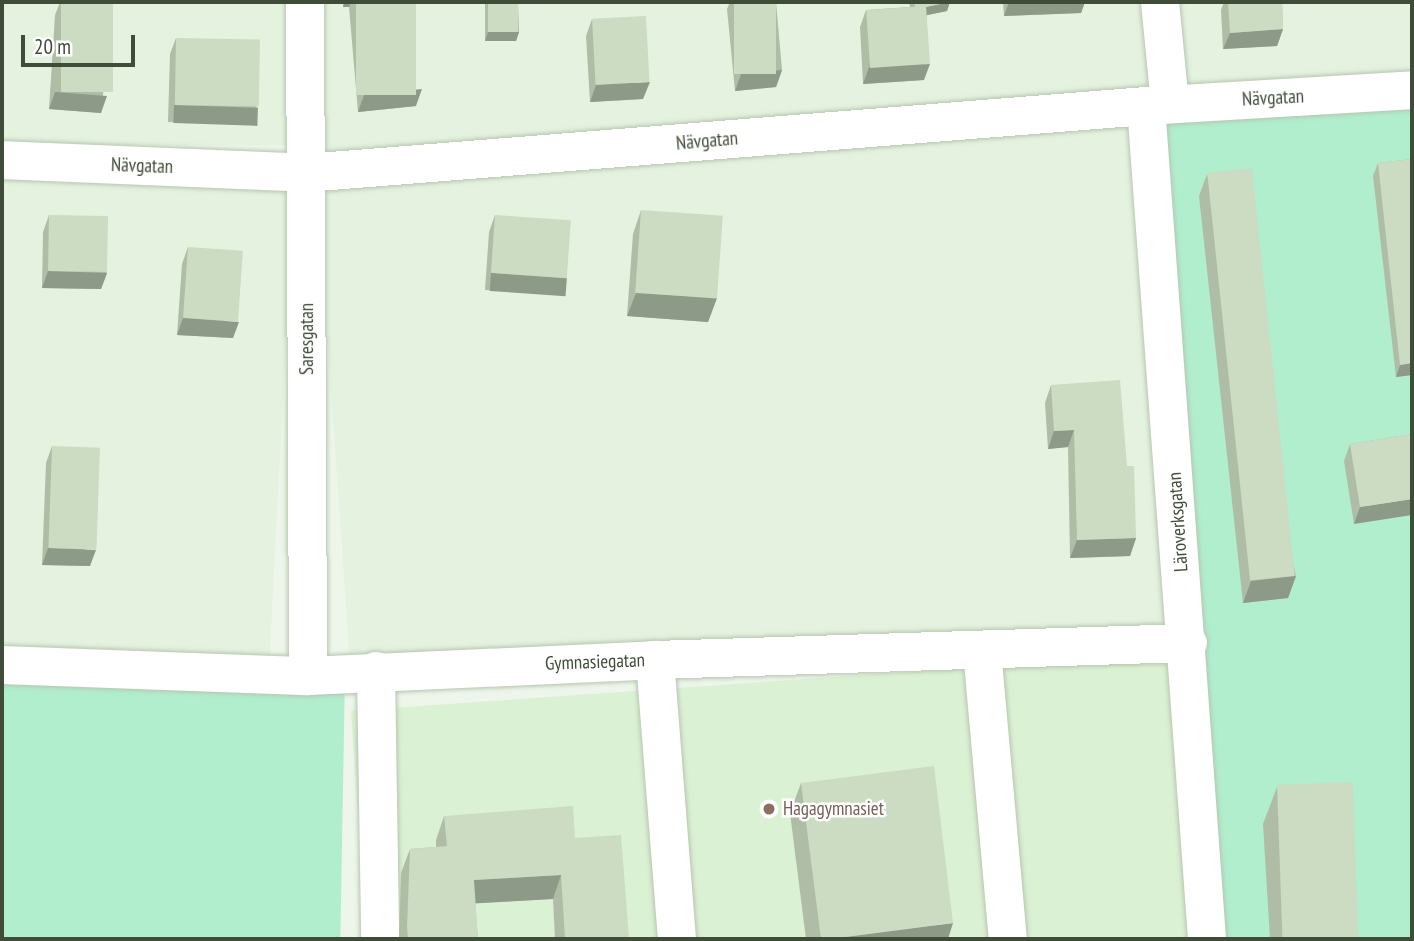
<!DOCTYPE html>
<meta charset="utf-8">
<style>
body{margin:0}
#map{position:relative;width:1414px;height:941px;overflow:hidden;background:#eef6eb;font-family:"PT Sans Narrow",sans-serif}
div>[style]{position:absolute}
.residential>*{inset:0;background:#e4f2df;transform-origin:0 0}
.education>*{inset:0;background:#dbf1d3;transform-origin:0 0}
.green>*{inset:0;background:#b0eece;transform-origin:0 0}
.roads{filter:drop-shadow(0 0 2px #b6c6af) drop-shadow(0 0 2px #b6c6af)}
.minor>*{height:38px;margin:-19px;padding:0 19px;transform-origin:19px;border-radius:19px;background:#fff}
.wall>*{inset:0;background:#afbda7}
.shaded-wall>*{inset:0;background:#8e9a88;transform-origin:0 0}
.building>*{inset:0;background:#cbdcc2;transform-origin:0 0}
.dots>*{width:19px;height:19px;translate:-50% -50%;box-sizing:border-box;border:4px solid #fff;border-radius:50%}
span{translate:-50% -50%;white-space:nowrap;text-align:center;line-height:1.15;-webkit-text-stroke:5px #fff;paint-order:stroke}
.street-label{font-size:19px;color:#3f4c37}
.education-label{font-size:19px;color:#785e54}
.left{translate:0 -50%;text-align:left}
.frame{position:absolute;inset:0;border:4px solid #3f4c37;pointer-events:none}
.scale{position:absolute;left:21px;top:35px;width:114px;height:32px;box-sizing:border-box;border:4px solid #3f4c37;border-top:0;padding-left:9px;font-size:21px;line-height:24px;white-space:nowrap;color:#3f4c37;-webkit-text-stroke:5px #fff;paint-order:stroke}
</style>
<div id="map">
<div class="residential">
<div style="left:2px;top:2px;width:288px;height:143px"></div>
<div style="clip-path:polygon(316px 2px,1412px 2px,1412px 80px,319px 158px)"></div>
<div style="left:1131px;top:119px;width:511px;height:817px;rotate:86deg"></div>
<div style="left:2px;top:163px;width:293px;height:490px;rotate:3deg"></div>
</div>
<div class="education">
<div style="left:1177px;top:653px;width:287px;height:828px;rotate:86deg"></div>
</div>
<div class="green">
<div style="clip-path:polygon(1412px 89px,1412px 939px,1207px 939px,1146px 106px)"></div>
<div style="left:2px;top:670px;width:343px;height:269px;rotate:1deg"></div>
</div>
<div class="roads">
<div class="minor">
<div style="left:305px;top:2px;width:674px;rotate:89.74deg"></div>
<div style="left:1160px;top:2px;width:102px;rotate:84.4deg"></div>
<div style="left:1146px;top:106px;width:835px;rotate:85.81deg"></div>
<div style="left:2px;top:160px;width:304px;rotate:2.4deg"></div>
<div style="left:306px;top:173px;width:843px;rotate:-4.56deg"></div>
<div style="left:1146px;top:106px;width:266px;rotate:-3.4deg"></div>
<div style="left:982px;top:650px;width:290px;rotate:84.9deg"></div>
<div style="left:655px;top:660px;width:280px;rotate:85.5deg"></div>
<div style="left:2px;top:665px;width:306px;rotate:2.1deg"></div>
<div style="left:308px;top:676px;width:347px;rotate:-2.6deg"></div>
<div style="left:655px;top:660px;width:533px;rotate:-1.83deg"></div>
<div style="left:376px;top:671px;width:268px;rotate:89.1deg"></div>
</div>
</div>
<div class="wall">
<div style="clip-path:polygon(60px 2px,113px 2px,101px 113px,49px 109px,55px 15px)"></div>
<div style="clip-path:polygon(343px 2px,416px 2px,416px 106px,358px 112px,349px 7px,343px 7px)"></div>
<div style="clip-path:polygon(485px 2px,518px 2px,519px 32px,516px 41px,485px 41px)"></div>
<div style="clip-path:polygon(730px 2px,776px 2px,782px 70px,776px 87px,735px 91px,727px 9px)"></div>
<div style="clip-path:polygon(909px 2px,950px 2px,947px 11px,927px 15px,924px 80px,863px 84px,860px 27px,866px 10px,910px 7px)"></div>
<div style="clip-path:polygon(1003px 2px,1085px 2px,1081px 13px,1004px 16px)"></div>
<div style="clip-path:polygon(1224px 2px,1282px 2px,1283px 29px,1277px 46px,1223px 49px,1221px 10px)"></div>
<div style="clip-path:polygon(592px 19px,643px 99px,590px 102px,586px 36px)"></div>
<div style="clip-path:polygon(176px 38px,258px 108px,251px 125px,168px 122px,170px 54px)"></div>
<div style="clip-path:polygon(1412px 159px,1412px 375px,1396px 377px,1373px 176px,1378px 163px)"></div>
<div style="clip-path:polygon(1207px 174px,1296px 576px,1288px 598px,1243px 603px,1199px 196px)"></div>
<div style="clip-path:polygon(641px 210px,717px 298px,708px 322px,627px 316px,633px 234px)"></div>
<div style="clip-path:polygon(49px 215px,107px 273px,101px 289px,42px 288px,43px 232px)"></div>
<div style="clip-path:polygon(495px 215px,567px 278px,561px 295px,485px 290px,489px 232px)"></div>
<div style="clip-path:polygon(188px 247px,233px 338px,177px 335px,182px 264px)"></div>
<div style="clip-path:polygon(1051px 385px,1127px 466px,1136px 538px,1130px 556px,1070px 558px,1068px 447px,1048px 449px,1045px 403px)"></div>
<div style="clip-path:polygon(1412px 434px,1354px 524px,1344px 461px,1350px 444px)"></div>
<div style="clip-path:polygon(52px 446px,90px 566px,42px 565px,46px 463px)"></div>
<div style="clip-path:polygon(801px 783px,948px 939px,806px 939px,790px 813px)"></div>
<div style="clip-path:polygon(1277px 787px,1359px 939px,1270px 939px,1263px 824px)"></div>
<div style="clip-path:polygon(444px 816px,575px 838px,629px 939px,555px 939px,553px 899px,475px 903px,478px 939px,399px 939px,401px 873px,410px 849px,436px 847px,436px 840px)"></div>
</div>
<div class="shaded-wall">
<div style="clip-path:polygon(345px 2px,351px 2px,349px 7px,343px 7px)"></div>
<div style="clip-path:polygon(950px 2px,947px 11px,913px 18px,916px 9px)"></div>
<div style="clip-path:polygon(1009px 2px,1085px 2px,1081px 13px,1004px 16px)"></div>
<div style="clip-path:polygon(1283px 29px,1277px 46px,1223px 49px,1230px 33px)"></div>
<div style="clip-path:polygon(488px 32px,519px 32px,516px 41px,485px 41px)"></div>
<div style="clip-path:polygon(930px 64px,924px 80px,863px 84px,869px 67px)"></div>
<div style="clip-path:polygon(782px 70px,776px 87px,735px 91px,741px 74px)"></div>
<div style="clip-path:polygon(650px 82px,643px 99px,590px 102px,596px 85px)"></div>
<div style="clip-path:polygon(422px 89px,416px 106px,358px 112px,364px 95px)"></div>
<div style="clip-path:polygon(55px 92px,107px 96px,101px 113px,49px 109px)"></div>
<div style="left:174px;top:105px;width:84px;height:18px;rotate:2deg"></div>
<div style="clip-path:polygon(48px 271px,107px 273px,101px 289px,42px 288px)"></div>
<div style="left:491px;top:273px;width:76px;height:18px;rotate:4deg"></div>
<div style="clip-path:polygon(636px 293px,717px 298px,708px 322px,627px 316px)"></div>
<div style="clip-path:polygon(183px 318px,239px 322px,233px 338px,177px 335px)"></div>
<div style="clip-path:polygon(1412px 363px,1412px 375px,1396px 377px,1400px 365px)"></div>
<div style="clip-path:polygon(1074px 430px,1068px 447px,1048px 449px,1054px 431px)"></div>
<div style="clip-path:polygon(1412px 499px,1412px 515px,1354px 524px,1360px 507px)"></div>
<div style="clip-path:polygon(1136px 538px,1130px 556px,1070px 558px,1077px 540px)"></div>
<div style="clip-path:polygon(48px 548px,96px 550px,90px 566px,42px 565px)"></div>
<div style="clip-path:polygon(1296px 576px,1288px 598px,1243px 603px,1251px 581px)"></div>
<div style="clip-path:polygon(561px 875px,553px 899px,465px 904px,474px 880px)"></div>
<div style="clip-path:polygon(953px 923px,948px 939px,830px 939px)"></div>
</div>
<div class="building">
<div style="left:61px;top:2px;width:52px;height:90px"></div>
<div style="left:356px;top:2px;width:60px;height:93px"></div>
<div style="left:488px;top:2px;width:30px;height:30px"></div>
<div style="left:734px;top:2px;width:42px;height:72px"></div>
<div style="clip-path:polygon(914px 2px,950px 2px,926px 7px,915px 7px)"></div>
<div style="clip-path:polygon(1228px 2px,1282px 2px,1283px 29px,1230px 33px)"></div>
<div style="left:926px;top:6px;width:58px;height:60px;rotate:86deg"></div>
<div style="left:646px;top:16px;width:66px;height:54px;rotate:87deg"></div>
<div style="left:176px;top:38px;width:84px;height:67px;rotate:1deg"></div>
<div style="clip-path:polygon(1412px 159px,1412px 363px,1400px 365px,1378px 163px)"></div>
<div style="left:1252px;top:168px;width:410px;height:45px;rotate:84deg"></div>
<div style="left:641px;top:210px;width:82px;height:83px;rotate:4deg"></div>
<div style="left:49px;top:215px;width:59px;height:56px;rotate:1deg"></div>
<div style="left:495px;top:215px;width:76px;height:58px;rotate:4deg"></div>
<div style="left:188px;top:247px;width:55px;height:71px;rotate:4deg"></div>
<div style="clip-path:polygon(1120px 380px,1127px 466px,1134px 466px,1136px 538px,1077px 540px,1074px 430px,1054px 431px,1051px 385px)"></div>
<div style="clip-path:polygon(1412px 434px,1412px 499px,1360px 507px,1350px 444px)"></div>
<div style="left:52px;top:446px;width:48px;height:102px;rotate:2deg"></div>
<div style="clip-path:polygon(934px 766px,953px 923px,830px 939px,821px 939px,801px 783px)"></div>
<div style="left:1353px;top:782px;width:157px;height:76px;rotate:88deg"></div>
<div style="clip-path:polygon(573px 806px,575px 838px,621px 835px,629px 939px,565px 939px,561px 875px,474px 880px,478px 939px,408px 939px,407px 927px,410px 849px,447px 846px,444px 816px)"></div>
</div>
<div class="dots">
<div style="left:769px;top:809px;background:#8d6e63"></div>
</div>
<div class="street-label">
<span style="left:1273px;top:98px;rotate:-3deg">Nävgatan</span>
<span style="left:707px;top:141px;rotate:-5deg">Nävgatan</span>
<span style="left:142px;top:166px;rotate:2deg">Nävgatan</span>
<span style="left:307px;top:339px;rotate:-90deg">Saresgatan</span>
<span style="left:1178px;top:522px;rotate:-94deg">Läroverksgatan</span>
<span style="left:595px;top:662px;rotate:-2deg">Gymnasiegatan</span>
</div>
<div class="education-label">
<span class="left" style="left:783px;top:809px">Hagagymnasiet</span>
</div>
<div class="frame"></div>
<div class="scale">20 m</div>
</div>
